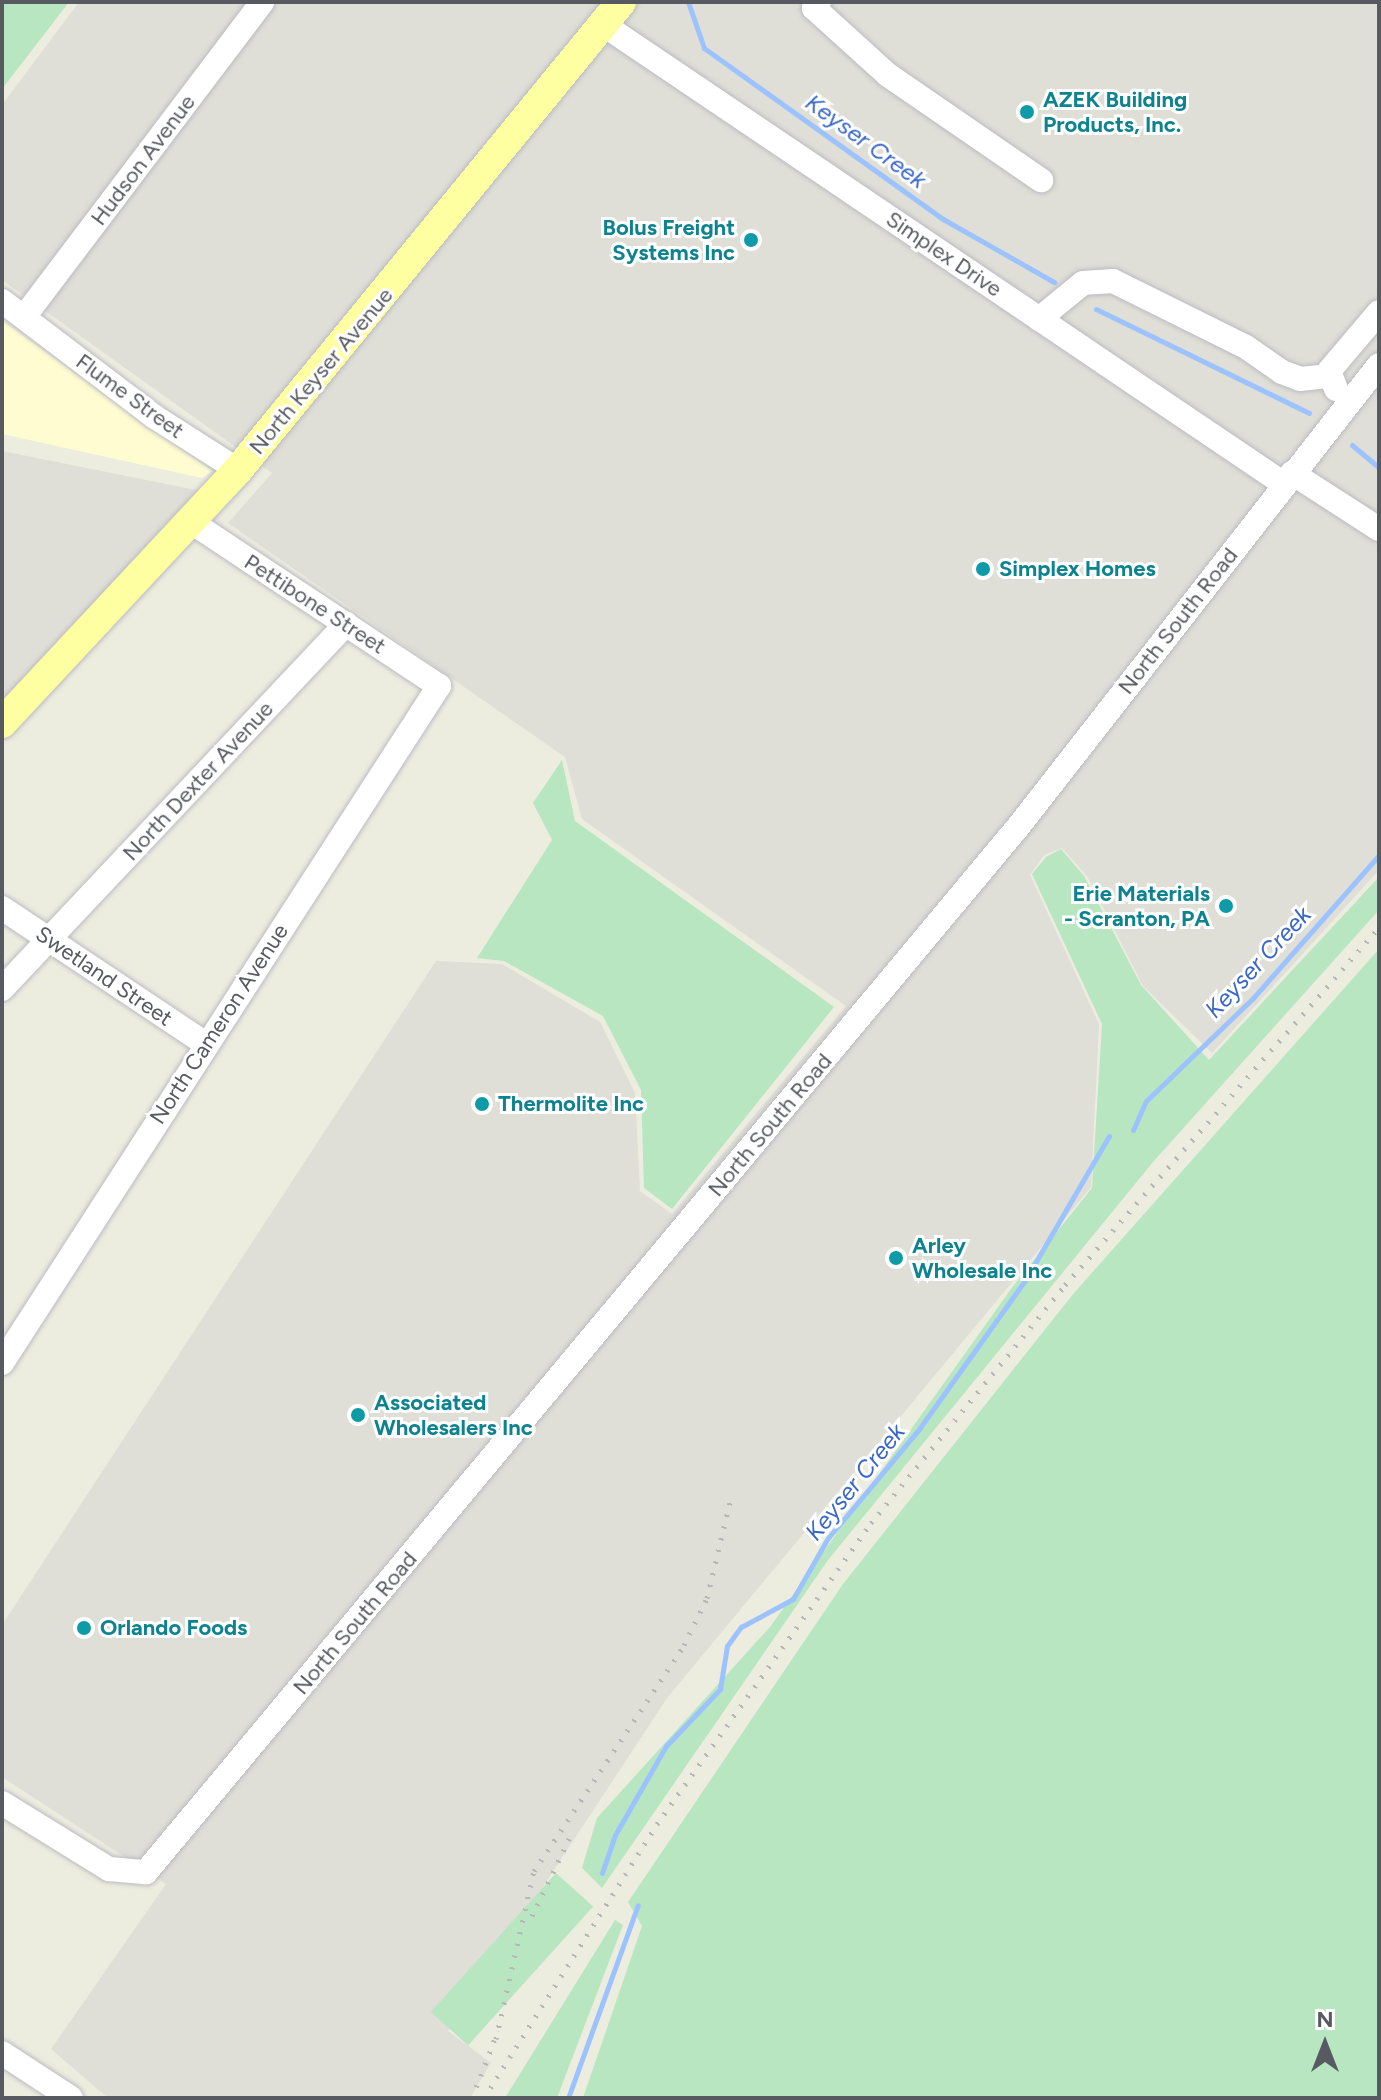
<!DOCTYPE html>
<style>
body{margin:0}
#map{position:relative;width:1381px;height:2100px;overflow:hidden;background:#ececdf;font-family:Figtree,sans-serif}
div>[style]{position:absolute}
.commercial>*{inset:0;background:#fffcd1}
.industrial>*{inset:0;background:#dfded7}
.green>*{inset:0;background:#b8e6c0;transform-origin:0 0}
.stream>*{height:5px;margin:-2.5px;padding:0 2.5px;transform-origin:2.5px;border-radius:2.5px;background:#9cc3ff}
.roads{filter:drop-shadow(0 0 2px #babbc2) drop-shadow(0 0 2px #babbc2)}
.minor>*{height:24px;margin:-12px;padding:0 12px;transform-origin:12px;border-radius:12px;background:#fff}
.major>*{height:30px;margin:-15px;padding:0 15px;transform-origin:15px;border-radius:15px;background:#feffa1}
.rail>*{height:5px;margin-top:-2.5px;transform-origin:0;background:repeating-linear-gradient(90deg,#b5b6b6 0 2px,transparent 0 12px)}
.dots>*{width:22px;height:22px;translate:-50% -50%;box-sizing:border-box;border:4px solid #fff;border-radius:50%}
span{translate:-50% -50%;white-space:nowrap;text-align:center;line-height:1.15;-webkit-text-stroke:6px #fff;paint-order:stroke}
.culture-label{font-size:22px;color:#0d838f;font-weight:700}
.left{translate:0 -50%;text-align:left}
.right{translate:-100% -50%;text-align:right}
.street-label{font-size:22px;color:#585a61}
.water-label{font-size:24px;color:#3866c9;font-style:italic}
.frame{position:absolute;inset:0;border:4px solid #585a61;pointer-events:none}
.north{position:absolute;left:1285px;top:2004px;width:80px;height:80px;-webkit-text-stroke:6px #fff;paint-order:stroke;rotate:0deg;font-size:22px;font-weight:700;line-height:32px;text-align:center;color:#585a61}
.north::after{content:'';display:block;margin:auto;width:28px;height:36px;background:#585a61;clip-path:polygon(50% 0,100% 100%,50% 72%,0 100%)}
</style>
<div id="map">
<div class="commercial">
<div style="clip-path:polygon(2px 321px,212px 471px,202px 478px,2px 434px)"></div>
</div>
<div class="industrial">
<div style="clip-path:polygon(79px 2px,1379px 2px,1379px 870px,1212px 1053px,1143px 986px,1087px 876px,1062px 848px,1044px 855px,1030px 875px,1099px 1024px,1091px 1187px,667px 1698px,448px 2031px,491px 2063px,470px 2098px,108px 2098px,51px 2049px,166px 1884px,2px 1777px,2px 1625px,436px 961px,502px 964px,600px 1022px,635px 1093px,640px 1191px,672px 1214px,846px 1006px,582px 819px,565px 757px,228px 523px,272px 473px,2px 280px,2px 105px)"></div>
<div style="clip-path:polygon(2px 451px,201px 491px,2px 704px)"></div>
</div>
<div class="green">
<div style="clip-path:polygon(2px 2px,69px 2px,2px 89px)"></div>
<div style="clip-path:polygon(562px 760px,575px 821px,834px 1007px,672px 1209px,644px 1188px,641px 1090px,603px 1016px,504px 961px,477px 958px,552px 840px,533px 803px)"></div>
<div style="clip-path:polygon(1061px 849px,1084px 876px,1141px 985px,1209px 1060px,1379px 877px,1379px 910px,1153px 1162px,828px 1560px,602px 1888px,582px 1868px,597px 1818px,770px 1627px,1011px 1289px,1092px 1188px,1102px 1024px,1032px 874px,1046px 857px)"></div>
<div style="clip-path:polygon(1379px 949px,1379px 2098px,583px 2098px,642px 1926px,628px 1902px,843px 1584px,1074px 1293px)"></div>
<div style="left:556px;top:1873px;width:50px;height:187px;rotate:42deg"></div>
<div style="clip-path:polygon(615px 1920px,623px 1925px,557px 2098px,505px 2098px)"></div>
</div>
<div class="stream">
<div style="left:688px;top:2px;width:49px;rotate:70.8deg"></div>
<div style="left:704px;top:48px;width:294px;rotate:35.6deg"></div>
<div style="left:943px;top:219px;width:128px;rotate:29.6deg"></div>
<div style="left:1096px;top:309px;width:237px;rotate:26deg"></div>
<div style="left:1352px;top:445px;width:35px;rotate:40deg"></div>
<div style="left:1133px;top:1130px;width:32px;rotate:-66deg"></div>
<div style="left:1146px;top:1101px;width:149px;rotate:-43.9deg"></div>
<div style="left:1253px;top:998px;width:191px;rotate:-48.6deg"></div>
<div style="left:602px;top:1873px;width:40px;rotate:-71.1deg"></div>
<div style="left:615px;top:1835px;width:103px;rotate:-60.2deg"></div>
<div style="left:666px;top:1746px;width:79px;rotate:-46.5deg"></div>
<div style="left:720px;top:1689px;width:44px;rotate:-80.8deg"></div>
<div style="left:727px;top:1646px;width:24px;rotate:-54deg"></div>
<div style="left:741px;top:1627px;width:59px;rotate:-28.3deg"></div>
<div style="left:793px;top:1599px;width:70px;rotate:-60.2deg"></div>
<div style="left:828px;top:1538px;width:142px;rotate:-50.1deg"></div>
<div style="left:919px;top:1429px;width:181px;rotate:-54.5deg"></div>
<div style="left:1024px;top:1282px;width:169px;rotate:-59.8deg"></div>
<div style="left:568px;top:2098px;width:205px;rotate:-70.1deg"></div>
</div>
<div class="roads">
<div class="minor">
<div style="left:819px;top:2px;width:8px;rotate:130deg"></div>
<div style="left:814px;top:8px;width:100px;rotate:42.2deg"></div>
<div style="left:888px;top:75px;width:186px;rotate:34.5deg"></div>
<div style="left:604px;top:25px;width:820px;rotate:34.02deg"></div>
<div style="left:2px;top:301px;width:192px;rotate:37.2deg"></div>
<div style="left:155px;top:417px;width:98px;rotate:32.6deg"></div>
<div style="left:24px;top:317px;width:395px;rotate:-52.9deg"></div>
<div style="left:1039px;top:319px;width:57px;rotate:-39.3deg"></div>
<div style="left:1083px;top:283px;width:30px;rotate:-4deg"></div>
<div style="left:1113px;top:281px;width:148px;rotate:26.4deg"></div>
<div style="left:1246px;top:347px;width:44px;rotate:34.8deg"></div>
<div style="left:1282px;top:372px;width:19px;rotate:21deg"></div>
<div style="left:1300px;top:379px;width:30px;rotate:-6deg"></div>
<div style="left:1336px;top:389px;width:19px;rotate:-111deg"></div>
<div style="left:1329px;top:371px;width:77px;rotate:-49.7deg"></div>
<div style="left:1292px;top:473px;width:103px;rotate:32.8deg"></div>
<div style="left:2px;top:908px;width:245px;rotate:33.7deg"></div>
<div style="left:2px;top:989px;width:502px;rotate:-46.7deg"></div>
<div style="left:2px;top:1363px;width:806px;rotate:-57.16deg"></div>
<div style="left:439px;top:686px;width:297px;rotate:-146.5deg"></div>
<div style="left:2px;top:1803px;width:126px;rotate:31.7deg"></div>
<div style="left:109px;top:1869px;width:37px;rotate:5deg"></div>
<div style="left:146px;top:1872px;width:1361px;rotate:-50.16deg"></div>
<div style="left:1018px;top:827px;width:586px;rotate:-52deg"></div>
<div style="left:2px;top:2053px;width:82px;rotate:33.1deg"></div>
</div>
<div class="major">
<div style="left:2px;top:723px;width:346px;rotate:-47deg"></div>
<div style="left:238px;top:470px;width:605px;rotate:-50.7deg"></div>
</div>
</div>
<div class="rail">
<div style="left:532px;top:1916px;width:88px;rotate:-64.3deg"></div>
<div style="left:496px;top:2039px;width:172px;rotate:-77.3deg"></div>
<div style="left:534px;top:1871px;width:271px;rotate:-56.4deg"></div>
<div style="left:684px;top:1645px;width:52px;rotate:-63.9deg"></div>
<div style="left:707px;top:1598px;width:107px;rotate:-76.5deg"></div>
<div style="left:472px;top:2098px;width:72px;rotate:-68.8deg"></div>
<div style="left:484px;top:2098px;width:324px;rotate:-57.7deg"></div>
<div style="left:657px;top:1824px;width:369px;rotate:-54.6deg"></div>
<div style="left:871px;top:1523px;width:307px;rotate:-50.8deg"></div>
<div style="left:1065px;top:1285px;width:476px;rotate:-48.7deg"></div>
</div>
<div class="dots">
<div style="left:1027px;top:112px;background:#0f9aa8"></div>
<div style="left:751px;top:240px;background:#0f9aa8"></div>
<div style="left:983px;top:569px;background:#0f9aa8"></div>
<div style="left:1226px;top:906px;background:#0f9aa8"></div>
<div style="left:482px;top:1104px;background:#0f9aa8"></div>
<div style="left:896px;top:1258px;background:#0f9aa8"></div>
<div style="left:358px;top:1415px;background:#0f9aa8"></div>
<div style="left:84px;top:1628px;background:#0f9aa8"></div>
</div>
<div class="culture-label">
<span class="left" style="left:1043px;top:112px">AZEK Building<br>Products, Inc.</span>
<span class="right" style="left:735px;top:240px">Bolus Freight<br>Systems Inc</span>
<span class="left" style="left:999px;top:569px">Simplex Homes</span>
<span class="right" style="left:1210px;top:906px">Erie Materials<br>- Scranton, PA</span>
<span class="left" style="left:498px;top:1104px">Thermolite Inc</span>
<span class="left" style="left:912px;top:1258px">Arley<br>Wholesale Inc</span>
<span class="left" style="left:374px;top:1415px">Associated<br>Wholesalers Inc</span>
<span class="left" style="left:100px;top:1628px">Orlando Foods</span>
</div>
<div class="street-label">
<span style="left:143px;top:160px;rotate:-53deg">Hudson Avenue</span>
<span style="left:944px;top:254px;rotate:34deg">Simplex Drive</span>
<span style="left:321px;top:371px;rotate:-50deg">North Keyser Avenue</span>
<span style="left:130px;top:396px;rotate:36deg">Flume Street</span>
<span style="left:315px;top:604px;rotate:33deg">Pettibone Street</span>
<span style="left:1178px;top:621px;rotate:-52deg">North South Road</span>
<span style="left:198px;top:781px;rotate:-47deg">North Dexter Avenue</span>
<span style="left:104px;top:976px;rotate:34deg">Swetland Street</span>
<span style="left:219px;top:1024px;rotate:-57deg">North Cameron Avenue</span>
<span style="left:770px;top:1125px;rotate:-50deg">North South Road</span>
<span style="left:355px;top:1623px;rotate:-50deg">North South Road</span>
</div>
<div class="water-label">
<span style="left:866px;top:141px;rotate:36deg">Keyser Creek</span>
<span style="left:1258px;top:962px;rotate:-47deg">Keyser Creek</span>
<span style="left:855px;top:1482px;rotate:-51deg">Keyser Creek</span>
</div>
<div class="frame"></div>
<div class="north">N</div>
</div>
